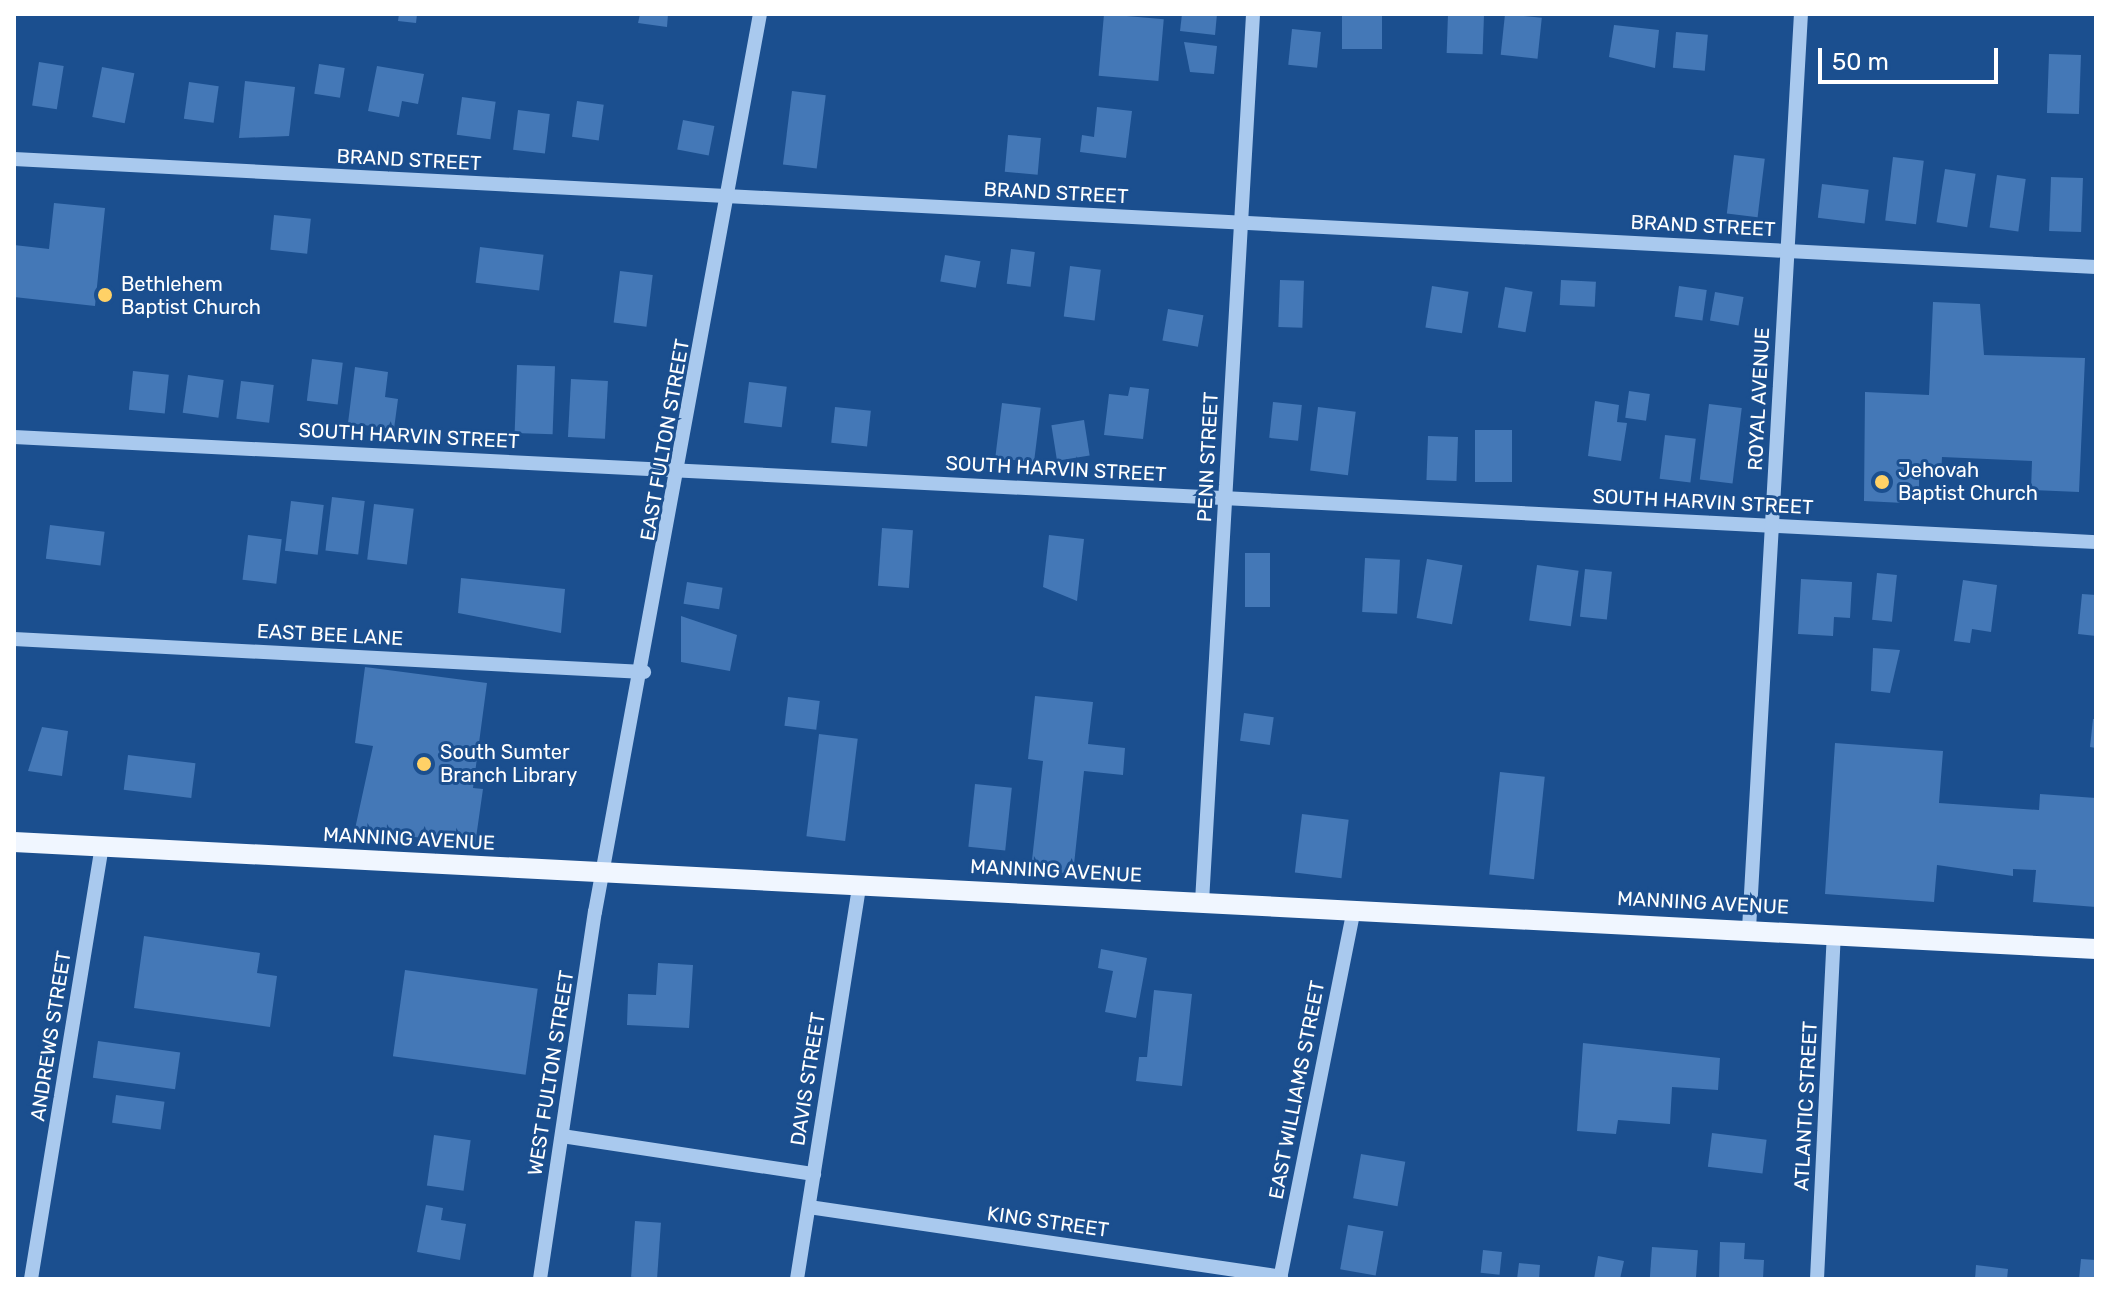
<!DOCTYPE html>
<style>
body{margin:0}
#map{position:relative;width:2110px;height:1293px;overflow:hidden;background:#1b4f8f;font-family:Rubik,sans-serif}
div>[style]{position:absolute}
.building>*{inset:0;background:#4478b7;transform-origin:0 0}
.minor>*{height:14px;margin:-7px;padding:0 7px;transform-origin:7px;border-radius:7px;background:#a9c9ee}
.major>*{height:20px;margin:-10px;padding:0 10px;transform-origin:10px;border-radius:10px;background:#f0f6ff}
.dots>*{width:22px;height:22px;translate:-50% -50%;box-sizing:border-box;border:4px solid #1b4f8f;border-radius:50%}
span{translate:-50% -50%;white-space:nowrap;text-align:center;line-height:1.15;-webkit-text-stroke:6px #1b4f8f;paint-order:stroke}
.street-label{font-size:20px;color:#fff}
.poi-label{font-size:20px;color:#fff}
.left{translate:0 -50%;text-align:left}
.frame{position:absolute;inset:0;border:16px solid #fff;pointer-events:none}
.scale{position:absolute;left:1818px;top:48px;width:180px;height:36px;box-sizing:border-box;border:4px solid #fff;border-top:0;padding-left:10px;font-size:24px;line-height:28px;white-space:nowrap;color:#fff;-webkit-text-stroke:6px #1b4f8f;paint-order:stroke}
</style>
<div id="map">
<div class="building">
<div style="clip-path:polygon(399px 14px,417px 14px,416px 23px,398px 21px)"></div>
<div style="clip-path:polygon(640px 14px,668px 14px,667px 27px,638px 23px)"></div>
<div style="left:1104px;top:14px;width:60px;height:62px;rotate:5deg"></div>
<div style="clip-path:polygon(1182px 14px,1217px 14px,1215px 35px,1180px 31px)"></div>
<div style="left:1342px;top:14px;width:40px;height:35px"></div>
<div style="left:1448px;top:14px;width:36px;height:39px;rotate:2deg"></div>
<div style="left:1505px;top:14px;width:37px;height:41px;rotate:6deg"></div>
<div style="clip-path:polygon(1614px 25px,1659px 30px,1655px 68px,1609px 57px)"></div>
<div style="left:1292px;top:29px;width:29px;height:36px;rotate:6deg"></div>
<div style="left:1676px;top:32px;width:32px;height:36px;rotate:5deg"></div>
<div style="clip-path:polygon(1184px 42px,1217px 46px,1214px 74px,1190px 72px)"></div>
<div style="left:2049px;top:54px;width:32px;height:59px;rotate:2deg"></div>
<div style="left:39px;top:62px;width:25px;height:44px;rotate:9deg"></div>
<div style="left:319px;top:64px;width:26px;height:30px;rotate:9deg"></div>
<div style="clip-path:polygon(377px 66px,424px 74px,418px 104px,402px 101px,399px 117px,368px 111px)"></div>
<div style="left:102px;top:67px;width:33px;height:51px;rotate:11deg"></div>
<div style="clip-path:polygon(245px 81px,295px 87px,289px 136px,239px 138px)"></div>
<div style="left:189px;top:82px;width:30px;height:37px;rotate:8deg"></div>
<div style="left:792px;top:91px;width:34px;height:74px;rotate:7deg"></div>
<div style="left:462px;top:97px;width:34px;height:38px;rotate:8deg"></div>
<div style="left:577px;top:101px;width:27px;height:36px;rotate:8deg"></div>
<div style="clip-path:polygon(1097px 107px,1132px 111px,1126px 158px,1080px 152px,1082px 135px,1094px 137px)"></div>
<div style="left:518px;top:110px;width:32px;height:40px;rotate:7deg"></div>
<div style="left:683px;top:120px;width:32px;height:30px;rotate:11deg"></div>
<div style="left:1008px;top:135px;width:33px;height:37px;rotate:5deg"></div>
<div style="left:1734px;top:155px;width:31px;height:59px;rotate:7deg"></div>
<div style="left:1893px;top:157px;width:31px;height:64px;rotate:7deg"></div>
<div style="left:1945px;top:169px;width:31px;height:54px;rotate:9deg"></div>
<div style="left:1997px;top:175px;width:29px;height:53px;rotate:8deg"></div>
<div style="left:2051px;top:177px;width:32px;height:54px;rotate:2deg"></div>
<div style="left:1822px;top:184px;width:47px;height:34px;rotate:7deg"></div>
<div style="clip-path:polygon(54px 203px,105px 208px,95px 306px,14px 297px,14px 245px,49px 249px)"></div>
<div style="left:274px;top:215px;width:37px;height:35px;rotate:6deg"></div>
<div style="left:480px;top:247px;width:64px;height:36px;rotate:7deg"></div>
<div style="left:1011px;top:249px;width:24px;height:35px;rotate:7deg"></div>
<div style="left:945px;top:255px;width:36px;height:27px;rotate:10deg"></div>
<div style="left:1070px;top:266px;width:31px;height:51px;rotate:7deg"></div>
<div style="left:620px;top:271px;width:33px;height:52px;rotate:7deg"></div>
<div style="left:1280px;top:280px;width:24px;height:47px;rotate:2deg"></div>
<div style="left:1561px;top:280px;width:35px;height:25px;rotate:3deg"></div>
<div style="left:1432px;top:286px;width:37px;height:42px;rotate:9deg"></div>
<div style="left:1679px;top:286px;width:28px;height:31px;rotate:8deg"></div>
<div style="left:1505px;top:287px;width:28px;height:41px;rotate:10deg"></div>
<div style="left:1715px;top:292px;width:29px;height:29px;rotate:10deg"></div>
<div style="clip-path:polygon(1933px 302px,1980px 304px,1984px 355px,2085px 358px,2079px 492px,2031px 490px,2032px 461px,1942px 457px,1941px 474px,1919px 473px,1919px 494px,1904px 493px,1904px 503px,1864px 501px,1865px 392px,1929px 395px)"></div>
<div style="left:1168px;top:309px;width:36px;height:32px;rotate:10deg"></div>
<div style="left:312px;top:359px;width:31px;height:42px;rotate:7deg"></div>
<div style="left:517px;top:365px;width:38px;height:68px;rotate:2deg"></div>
<div style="clip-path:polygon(355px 367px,388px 372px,385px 397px,398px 399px,394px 429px,348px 423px)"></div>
<div style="left:133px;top:371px;width:36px;height:39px;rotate:6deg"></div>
<div style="left:188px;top:375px;width:36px;height:38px;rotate:8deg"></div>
<div style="left:571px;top:379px;width:37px;height:58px;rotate:3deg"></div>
<div style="left:241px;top:381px;width:33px;height:38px;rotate:7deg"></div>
<div style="left:749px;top:382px;width:38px;height:41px;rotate:7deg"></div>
<div style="clip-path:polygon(1130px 387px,1149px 389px,1143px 439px,1104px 435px,1109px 394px,1128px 396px)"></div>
<div style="left:1629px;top:391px;width:21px;height:27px;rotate:8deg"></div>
<div style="clip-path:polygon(1595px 401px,1619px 405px,1617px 422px,1627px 423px,1621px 461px,1588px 456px)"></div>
<div style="left:1273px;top:402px;width:29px;height:36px;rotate:6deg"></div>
<div style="left:1002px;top:403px;width:39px;height:55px;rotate:7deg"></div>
<div style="left:1709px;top:404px;width:33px;height:76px;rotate:7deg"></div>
<div style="left:835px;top:407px;width:36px;height:36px;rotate:6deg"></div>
<div style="left:1318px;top:407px;width:38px;height:64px;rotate:7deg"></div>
<div style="left:1084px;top:420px;width:36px;height:33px;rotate:81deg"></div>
<div style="left:1475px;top:430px;width:37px;height:52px"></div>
<div style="left:1665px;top:435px;width:31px;height:44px;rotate:7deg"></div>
<div style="left:1428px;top:436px;width:30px;height:44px;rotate:2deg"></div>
<div style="left:332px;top:497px;width:33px;height:54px;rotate:7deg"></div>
<div style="left:291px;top:501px;width:33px;height:50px;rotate:7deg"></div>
<div style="left:374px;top:504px;width:40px;height:56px;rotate:7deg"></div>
<div style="left:50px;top:525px;width:55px;height:34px;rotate:7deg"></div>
<div style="left:882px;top:528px;width:31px;height:58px;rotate:4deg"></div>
<div style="left:248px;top:535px;width:34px;height:45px;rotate:7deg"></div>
<div style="clip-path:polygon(1049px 535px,1084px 539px,1077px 601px,1043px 587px)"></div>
<div style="left:1245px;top:553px;width:25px;height:54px"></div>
<div style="left:1365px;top:558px;width:35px;height:54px;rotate:3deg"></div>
<div style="left:1427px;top:559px;width:36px;height:60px;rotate:10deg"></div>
<div style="left:1537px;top:565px;width:42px;height:56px;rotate:8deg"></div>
<div style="left:1585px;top:569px;width:27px;height:48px;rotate:6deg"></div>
<div style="left:1877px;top:573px;width:20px;height:47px;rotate:6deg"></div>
<div style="clip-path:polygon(461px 578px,565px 589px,561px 633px,458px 613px)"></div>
<div style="clip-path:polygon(1801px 579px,1852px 582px,1850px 618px,1834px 617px,1833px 636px,1798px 634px)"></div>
<div style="clip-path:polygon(1963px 580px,1997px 585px,1991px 632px,1972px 629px,1970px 643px,1954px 641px)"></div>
<div style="left:687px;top:582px;width:36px;height:22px;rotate:9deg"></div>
<div style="clip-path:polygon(2082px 594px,2096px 595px,2096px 636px,2078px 634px)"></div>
<div style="clip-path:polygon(681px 616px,737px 635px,730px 671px,681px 662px)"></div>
<div style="clip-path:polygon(1873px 648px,1900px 650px,1890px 693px,1871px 691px)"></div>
<div style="clip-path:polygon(365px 667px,487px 683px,473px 788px,483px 789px,475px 845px,355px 829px,373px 746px,355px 743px)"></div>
<div style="clip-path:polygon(1035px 696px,1093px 702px,1088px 744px,1125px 748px,1123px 775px,1084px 771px,1073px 874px,1031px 869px,1043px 761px,1028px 759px)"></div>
<div style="left:788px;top:697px;width:32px;height:29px;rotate:7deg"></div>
<div style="left:1244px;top:713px;width:30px;height:28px;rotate:8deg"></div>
<div style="clip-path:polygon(2093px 719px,2096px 719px,2096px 748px,2090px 747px)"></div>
<div style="clip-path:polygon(42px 727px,68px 731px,62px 776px,28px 771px)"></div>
<div style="left:819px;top:734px;width:39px;height:103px;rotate:7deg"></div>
<div style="clip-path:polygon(1835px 743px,1943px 751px,1939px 803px,2039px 810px,2040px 794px,2096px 798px,2096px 907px,2033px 902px,2036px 870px,2013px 869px,2013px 876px,1937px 865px,1934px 902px,1825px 894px)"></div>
<div style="left:128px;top:755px;width:68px;height:35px;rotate:7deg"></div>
<div style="left:1500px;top:772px;width:45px;height:103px;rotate:6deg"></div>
<div style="left:975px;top:784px;width:37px;height:63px;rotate:6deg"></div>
<div style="left:1302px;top:814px;width:47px;height:59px;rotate:7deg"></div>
<div style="clip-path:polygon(144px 936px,260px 953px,257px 973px,277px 976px,270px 1027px,134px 1008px)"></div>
<div style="clip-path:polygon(1101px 949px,1147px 958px,1136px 1018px,1105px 1012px,1113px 971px,1098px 968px)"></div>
<div style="clip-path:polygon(658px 963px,693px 965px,689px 1028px,627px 1025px,628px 994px,656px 995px)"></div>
<div style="left:405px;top:970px;width:134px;height:87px;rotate:8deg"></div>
<div style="clip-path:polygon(1154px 990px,1192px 994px,1182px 1086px,1136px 1081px,1139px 1057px,1147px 1057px)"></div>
<div style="left:98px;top:1041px;width:83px;height:37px;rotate:8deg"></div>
<div style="clip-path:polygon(1583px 1043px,1720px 1058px,1718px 1090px,1672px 1087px,1670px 1124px,1618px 1120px,1616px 1134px,1577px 1131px)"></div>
<div style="left:116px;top:1095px;width:49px;height:28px;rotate:8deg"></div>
<div style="left:1712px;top:1133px;width:55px;height:34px;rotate:7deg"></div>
<div style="left:434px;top:1135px;width:37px;height:51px;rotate:8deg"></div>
<div style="left:1361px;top:1154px;width:45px;height:45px;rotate:10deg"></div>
<div style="clip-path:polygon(426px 1205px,443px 1208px,441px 1220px,466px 1224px,460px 1260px,417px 1252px)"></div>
<div style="left:635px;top:1221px;width:26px;height:56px;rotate:4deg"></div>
<div style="left:1348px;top:1225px;width:36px;height:45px;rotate:10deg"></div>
<div style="clip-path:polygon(1720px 1242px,1745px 1243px,1744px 1259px,1764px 1260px,1763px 1279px,1719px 1279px)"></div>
<div style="left:1652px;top:1247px;width:46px;height:32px;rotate:4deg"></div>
<div style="left:1483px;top:1250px;width:19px;height:23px;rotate:6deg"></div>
<div style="clip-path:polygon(1598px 1256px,1624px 1261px,1620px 1279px,1594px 1279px)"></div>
<div style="clip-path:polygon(2081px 1259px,2096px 1260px,2096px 1279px,2079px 1279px)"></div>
<div style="clip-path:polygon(1519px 1263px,1540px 1265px,1539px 1279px,1517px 1279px)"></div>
<div style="clip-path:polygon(1976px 1265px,2008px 1269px,2007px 1279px,1975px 1279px)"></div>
</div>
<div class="minor">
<div style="left:14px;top:159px;width:2085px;rotate:2.97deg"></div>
<div style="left:14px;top:437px;width:2085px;rotate:2.89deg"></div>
<div style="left:14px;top:639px;width:631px;rotate:3deg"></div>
<div style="left:1202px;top:902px;width:889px;rotate:-86.71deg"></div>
<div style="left:1749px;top:929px;width:916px;rotate:-86.75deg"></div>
<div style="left:562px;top:1136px;width:255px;rotate:8.6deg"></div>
<div style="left:809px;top:1207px;width:477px;rotate:8.4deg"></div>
<div style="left:31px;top:1279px;width:438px;rotate:-80.7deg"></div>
<div style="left:540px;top:1279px;width:371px;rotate:-81.5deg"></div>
<div style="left:595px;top:912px;width:913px;rotate:-79.59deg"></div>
<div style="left:797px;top:1279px;width:398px;rotate:-81deg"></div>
<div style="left:1280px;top:1279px;width:376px;rotate:-78.7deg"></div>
<div style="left:1817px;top:1279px;width:345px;rotate:-87.2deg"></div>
</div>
<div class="major">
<div style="left:14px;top:842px;width:2085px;rotate:2.94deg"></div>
</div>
<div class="dots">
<div style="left:105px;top:295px;background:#ffd166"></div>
<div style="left:1882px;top:482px;background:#ffd166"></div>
<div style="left:424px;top:764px;background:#ffd166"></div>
</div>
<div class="street-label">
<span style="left:409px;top:160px;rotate:3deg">BRAND STREET</span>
<span style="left:1056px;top:193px;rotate:3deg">BRAND STREET</span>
<span style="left:1703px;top:226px;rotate:3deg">BRAND STREET</span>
<span style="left:1759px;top:399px;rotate:-87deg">ROYAL AVENUE</span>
<span style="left:409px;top:436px;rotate:3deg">SOUTH HARVIN STREET</span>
<span style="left:665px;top:440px;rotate:-80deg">EAST FULTON STREET</span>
<span style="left:1208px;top:457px;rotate:-87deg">PENN STREET</span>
<span style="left:1056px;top:469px;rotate:3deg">SOUTH HARVIN STREET</span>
<span style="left:1703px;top:502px;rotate:3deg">SOUTH HARVIN STREET</span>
<span style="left:330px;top:635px;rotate:3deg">EAST BEE LANE</span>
<span style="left:409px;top:839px;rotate:3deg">MANNING AVENUE</span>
<span style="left:1056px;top:871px;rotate:3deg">MANNING AVENUE</span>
<span style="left:1703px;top:903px;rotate:3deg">MANNING AVENUE</span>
<span style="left:51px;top:1036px;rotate:-81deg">ANDREWS STREET</span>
<span style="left:551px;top:1073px;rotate:-81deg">WEST FULTON STREET</span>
<span style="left:808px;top:1079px;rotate:-81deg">DAVIS STREET</span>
<span style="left:1297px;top:1090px;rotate:-79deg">EAST WILLIAMS STREET</span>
<span style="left:1806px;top:1106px;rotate:-87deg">ATLANTIC STREET</span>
<span style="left:1048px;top:1222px;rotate:8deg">KING STREET</span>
</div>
<div class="poi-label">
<span class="left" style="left:121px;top:296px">Bethlehem<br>Baptist Church</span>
<span class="left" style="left:1898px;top:482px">Jehovah<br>Baptist Church</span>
<span class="left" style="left:440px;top:764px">South Sumter<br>Branch Library</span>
</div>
<div class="frame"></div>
<div class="scale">50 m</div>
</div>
